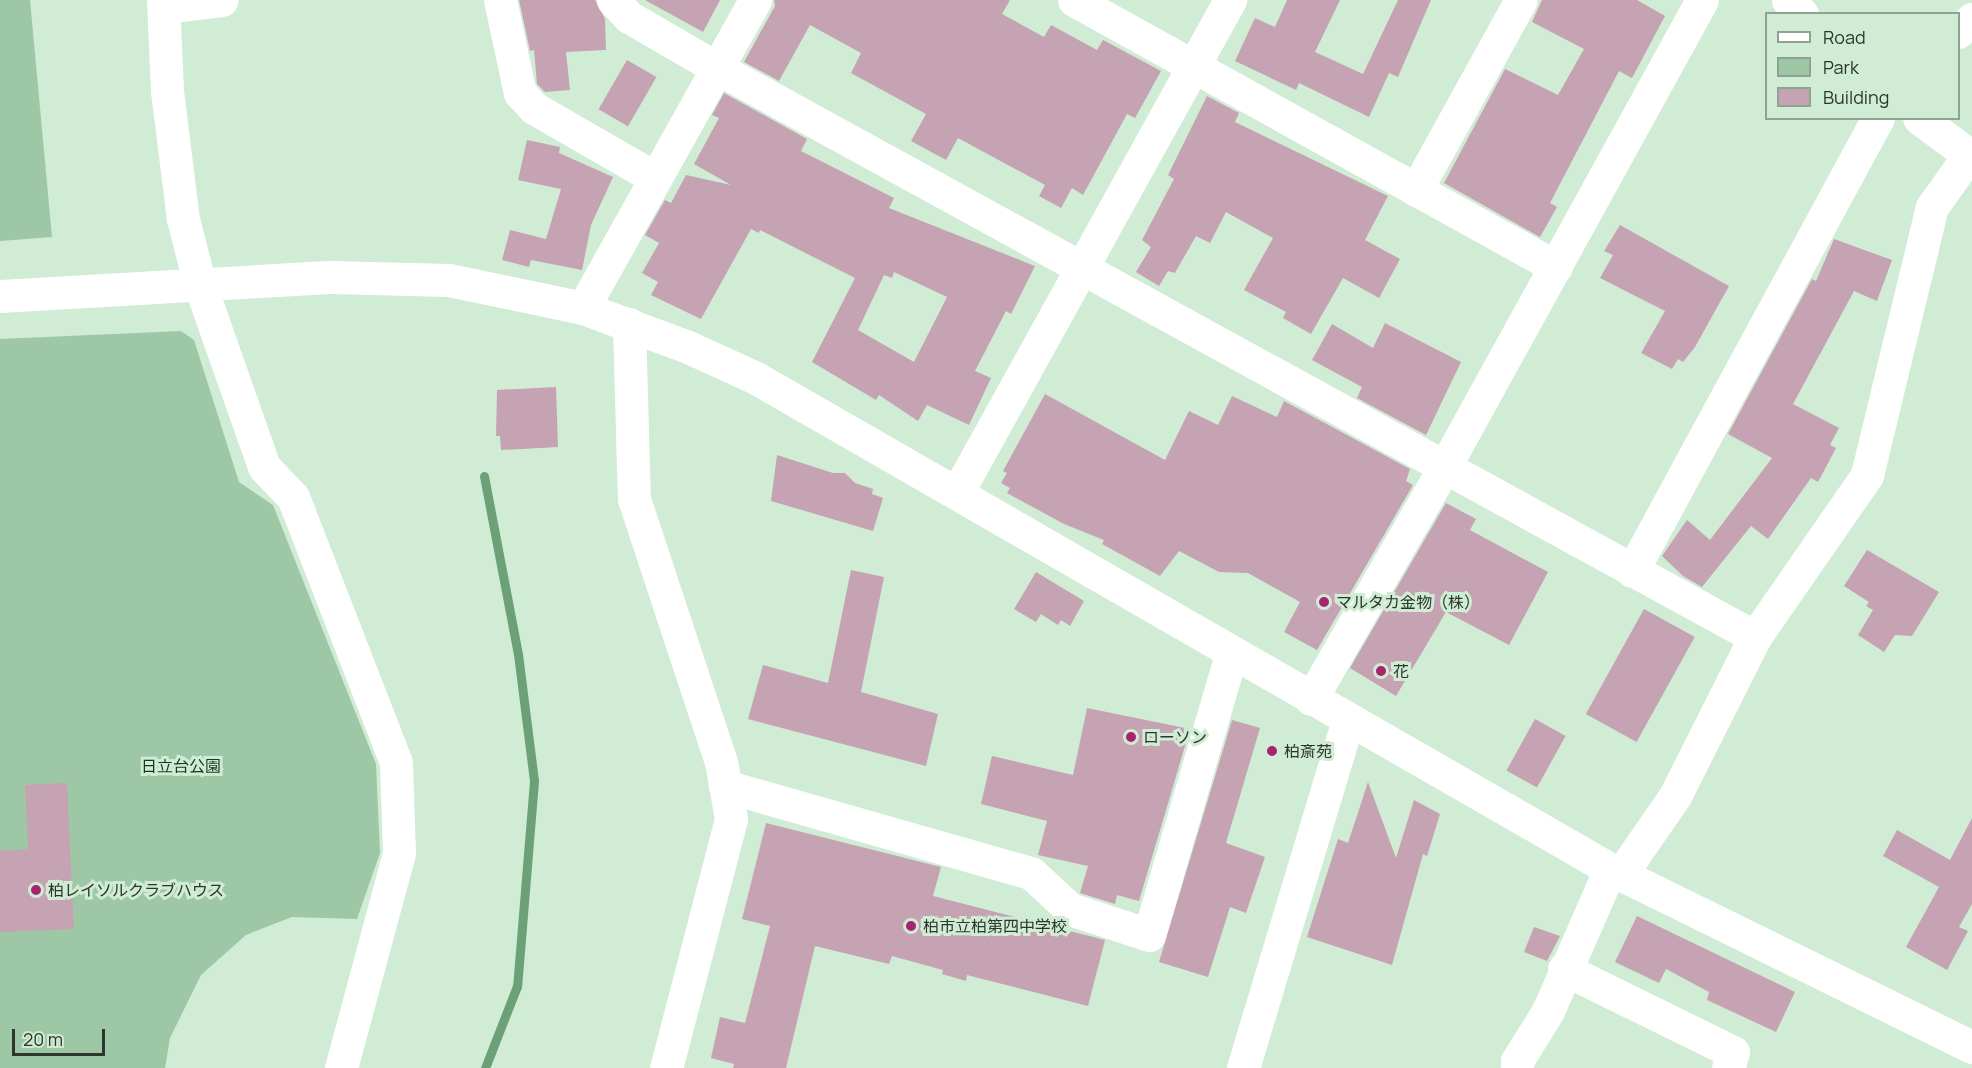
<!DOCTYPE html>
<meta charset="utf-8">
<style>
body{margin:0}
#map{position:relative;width:1972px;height:1068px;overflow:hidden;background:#d0ecd4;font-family:Manrope,"Noto Sans JP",sans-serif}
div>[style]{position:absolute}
.green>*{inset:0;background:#9ec8a5}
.stream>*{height:9px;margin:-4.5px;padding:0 4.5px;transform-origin:4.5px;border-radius:4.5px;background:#6ca177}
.building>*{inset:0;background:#c5a3b2;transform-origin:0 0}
.minor>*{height:33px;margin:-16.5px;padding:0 16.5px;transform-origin:16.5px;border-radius:16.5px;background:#fff}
.dots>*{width:16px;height:16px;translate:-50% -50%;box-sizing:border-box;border:3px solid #d0ecd4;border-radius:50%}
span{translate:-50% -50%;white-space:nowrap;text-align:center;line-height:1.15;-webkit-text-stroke:6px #d0ecd4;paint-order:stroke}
.poi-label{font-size:16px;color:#2b362d}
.left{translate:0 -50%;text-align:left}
.park-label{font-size:16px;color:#123a1d}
.legend{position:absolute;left:1765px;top:12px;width:195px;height:108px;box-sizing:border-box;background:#d0ecd4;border:2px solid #8ea391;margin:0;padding:8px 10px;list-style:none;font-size:18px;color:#2b362d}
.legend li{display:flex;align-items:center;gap:12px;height:30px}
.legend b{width:30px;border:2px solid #8ea391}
.scale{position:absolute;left:12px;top:1029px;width:93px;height:27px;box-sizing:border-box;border:3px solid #2b362d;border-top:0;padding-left:8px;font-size:18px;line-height:21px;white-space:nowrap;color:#2b362d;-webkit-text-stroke:4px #d0ecd4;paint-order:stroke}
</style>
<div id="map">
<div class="green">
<div style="clip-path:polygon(0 0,30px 0,52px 237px,0 241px)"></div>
<div style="clip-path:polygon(181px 331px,194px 340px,239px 482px,273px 505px,376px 764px,380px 853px,357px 919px,292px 917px,246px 935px,201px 975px,170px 1038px,165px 1068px,0 1068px,0 339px)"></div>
</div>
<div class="stream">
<div style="left:484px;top:476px;width:181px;rotate:79.2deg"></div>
<div style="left:518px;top:654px;width:128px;rotate:82.8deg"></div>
<div style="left:534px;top:781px;width:206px;rotate:94.7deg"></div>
<div style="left:517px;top:986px;width:88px;rotate:111.3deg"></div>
</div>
<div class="building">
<div style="clip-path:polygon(519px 0,595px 0,605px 19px,606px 50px,566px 52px,570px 90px,545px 92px,537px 84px,534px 50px,530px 51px)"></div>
<div style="clip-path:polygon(645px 0,720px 0,703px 32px)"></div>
<div style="clip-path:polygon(774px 0,1010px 0,1002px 14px,1044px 37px,1051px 25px,1097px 50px,1103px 40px,1161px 71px,1135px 118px,1127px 114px,1083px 195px,1072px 188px,1061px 208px,1039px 196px,1045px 185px,958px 138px,946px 160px,911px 141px,926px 114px,851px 73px,861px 53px,810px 25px,779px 81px,744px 62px,775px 6px)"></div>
<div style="clip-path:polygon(1287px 0,1340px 0,1315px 52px,1363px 74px,1398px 0,1431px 0,1398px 77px,1389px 73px,1369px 117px,1299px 83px,1296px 90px,1235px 61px,1255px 18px,1275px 27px)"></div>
<div style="clip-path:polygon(1542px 0,1637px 0,1665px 16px,1632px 78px,1619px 71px,1550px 203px,1557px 207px,1540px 237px,1444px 183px,1505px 69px,1558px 95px,1584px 49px,1532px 22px)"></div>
<div style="left:627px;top:60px;width:34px;height:57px;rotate:30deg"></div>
<div style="clip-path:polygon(evenodd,724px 93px,807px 139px,801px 151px,894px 198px,889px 208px,1035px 266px,1011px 314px,1006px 311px,975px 371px,991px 378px,969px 425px,927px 405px,918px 421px,879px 395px,876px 400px,812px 362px,855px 278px,760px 230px,759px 233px,751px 229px,701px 319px,651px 295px,658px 282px,642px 273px,659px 243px,645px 235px,665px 200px,671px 203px,686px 175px,731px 185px,694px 164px,719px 118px,712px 115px,724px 93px,894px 272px,947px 297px,914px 362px,858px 330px,884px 275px,892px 278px,894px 272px)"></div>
<div style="clip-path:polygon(1207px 96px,1239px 113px,1235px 122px,1388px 196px,1365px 240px,1400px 259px,1379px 298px,1343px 278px,1311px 334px,1283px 318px,1286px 312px,1244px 290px,1273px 238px,1226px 212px,1210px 243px,1196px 236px,1175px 273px,1168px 271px,1159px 286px,1136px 272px,1151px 247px,1142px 240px,1174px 179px,1168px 175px)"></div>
<div style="clip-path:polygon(527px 140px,560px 147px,559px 153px,613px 177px,591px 225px,582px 270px,531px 260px,529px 267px,502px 260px,510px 230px,546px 239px,561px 189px,518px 180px)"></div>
<div style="clip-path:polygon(1620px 225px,1729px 286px,1695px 347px,1683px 362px,1678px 359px,1672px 369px,1641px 353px,1665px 311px,1600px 278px,1613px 255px,1604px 251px)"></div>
<div style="clip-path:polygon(1834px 239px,1892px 260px,1877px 301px,1854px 291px,1793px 404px,1839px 428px,1830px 445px,1836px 448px,1818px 482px,1811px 478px,1768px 539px,1751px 526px,1702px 587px,1683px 576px,1662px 556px,1687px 520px,1710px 540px,1772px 458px,1728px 434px,1812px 279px,1816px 281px)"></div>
<div style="clip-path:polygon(1385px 323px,1461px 362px,1426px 435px,1357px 398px,1362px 387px,1312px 360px,1332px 324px,1373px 348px)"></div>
<div style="clip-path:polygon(556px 387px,558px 447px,501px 450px,500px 436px,496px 436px,497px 390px)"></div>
<div style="clip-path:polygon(1045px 394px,1165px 460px,1189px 411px,1218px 425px,1232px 396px,1277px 417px,1284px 401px,1410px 469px,1406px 481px,1413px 485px,1317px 650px,1284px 632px,1300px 602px,1248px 573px,1219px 572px,1179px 551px,1160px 576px,1102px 544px,1104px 540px,1064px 524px,1007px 493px,1010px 488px,1001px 483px,1007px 473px,1003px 471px)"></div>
<div style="clip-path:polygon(777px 455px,833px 473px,845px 473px,855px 483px,873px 489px,872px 494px,883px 498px,873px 531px,771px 501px)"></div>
<div style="clip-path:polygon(1446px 503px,1476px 519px,1470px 530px,1548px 572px,1509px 645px,1446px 612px,1396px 696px,1350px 668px)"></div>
<div style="clip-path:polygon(1867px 550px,1939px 592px,1912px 636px,1895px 635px,1884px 652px,1858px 635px,1873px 610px,1866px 606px,1869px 602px,1844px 586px)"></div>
<div style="clip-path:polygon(851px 570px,884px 577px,861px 692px,938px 714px,926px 766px,748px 719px,763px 665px,828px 683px)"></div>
<div style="clip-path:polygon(1036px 572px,1084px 601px,1070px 626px,1061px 620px,1058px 625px,1041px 614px,1036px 622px,1014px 609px)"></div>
<div style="left:1644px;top:609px;width:58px;height:120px;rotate:29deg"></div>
<div style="clip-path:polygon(1087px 708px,1190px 729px,1139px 901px,1117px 895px,1115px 904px,1080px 893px,1088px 866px,1038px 855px,1047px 821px,981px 804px,992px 756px,1073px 775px)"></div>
<div style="left:1535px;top:719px;width:35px;height:59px;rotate:29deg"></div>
<div style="clip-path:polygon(1232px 720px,1260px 728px,1226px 843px,1265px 857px,1246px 913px,1230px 907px,1208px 977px,1159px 962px)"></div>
<div style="clip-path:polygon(1368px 782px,1396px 858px,1414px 800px,1440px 814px,1427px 856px,1423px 854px,1392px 965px,1307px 937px,1338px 839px,1348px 843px)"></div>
<div style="clip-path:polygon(67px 783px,74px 929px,0 932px,0 851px,28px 849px,25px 785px)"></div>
<div style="clip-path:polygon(1972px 818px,1972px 904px,1959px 927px,1968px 931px,1947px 970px,1906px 947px,1939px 887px,1883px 856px,1897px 830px,1950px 860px)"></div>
<div style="clip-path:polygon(766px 823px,941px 867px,933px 896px,1105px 940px,1088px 1006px,967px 975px,966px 981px,942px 974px,943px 970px,892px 956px,889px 964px,815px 946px,786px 1068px,733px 1068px,734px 1064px,711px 1058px,720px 1017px,745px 1023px,770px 926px,742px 919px)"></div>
<div style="clip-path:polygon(1637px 916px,1795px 992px,1776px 1032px,1707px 1000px,1709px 992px,1666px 969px,1659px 983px,1615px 962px)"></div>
<div style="clip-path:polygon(1534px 927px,1560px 936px,1547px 961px,1524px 952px)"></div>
</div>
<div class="minor">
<div style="left:163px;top:0;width:91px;rotate:87.5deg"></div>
<div style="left:167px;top:91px;width:129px;rotate:82.9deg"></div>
<div style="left:183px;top:219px;width:68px;rotate:75.6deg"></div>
<div style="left:200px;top:285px;width:193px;rotate:70.6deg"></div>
<div style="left:264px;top:467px;width:42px;rotate:46deg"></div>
<div style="left:293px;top:497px;width:285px;rotate:68.8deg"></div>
<div style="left:396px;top:763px;width:90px;rotate:88.1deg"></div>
<div style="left:399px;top:853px;width:223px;rotate:105.1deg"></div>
<div style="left:500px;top:0;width:95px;rotate:77.9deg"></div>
<div style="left:520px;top:93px;width:21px;rotate:47deg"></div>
<div style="left:534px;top:108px;width:140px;rotate:30deg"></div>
<div style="left:613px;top:0;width:23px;rotate:47deg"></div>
<div style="left:629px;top:17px;width:102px;rotate:30.1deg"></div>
<div style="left:717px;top:68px;width:1184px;rotate:28.73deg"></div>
<div style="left:1074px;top:0;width:551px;rotate:28.98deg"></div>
<div style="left:1788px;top:0;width:20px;rotate:45deg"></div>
<div style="left:164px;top:7px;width:58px;rotate:-6.9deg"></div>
<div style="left:1958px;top:32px;width:19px;rotate:-43deg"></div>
<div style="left:1416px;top:190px;width:217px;rotate:-61.1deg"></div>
<div style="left:0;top:296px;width:333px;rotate:-3.3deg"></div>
<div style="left:332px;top:277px;width:117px;rotate:1.5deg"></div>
<div style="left:449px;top:280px;width:137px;rotate:11.8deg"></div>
<div style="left:583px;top:308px;width:110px;rotate:20.3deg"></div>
<div style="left:686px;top:346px;width:77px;rotate:24.6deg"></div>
<div style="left:756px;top:378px;width:985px;rotate:29.9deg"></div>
<div style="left:1610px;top:869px;width:403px;rotate:26.2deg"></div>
<div style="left:583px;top:308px;width:353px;rotate:-60.8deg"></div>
<div style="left:629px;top:324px;width:175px;rotate:88.4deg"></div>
<div style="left:634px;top:499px;width:277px;rotate:71.7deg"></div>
<div style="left:721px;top:762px;width:58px;rotate:80deg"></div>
<div style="left:731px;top:819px;width:257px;rotate:104.6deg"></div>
<div style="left:957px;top:493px;width:564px;rotate:-61.02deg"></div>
<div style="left:1632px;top:571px;width:515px;rotate:-61.5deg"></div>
<div style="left:1311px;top:699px;width:267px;rotate:-60.1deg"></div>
<div style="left:1444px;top:468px;width:534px;rotate:-61.13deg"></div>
<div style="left:725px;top:786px;width:318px;rotate:15.9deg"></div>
<div style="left:1031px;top:873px;width:53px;rotate:42.7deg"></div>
<div style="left:1070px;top:909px;width:83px;rotate:18.2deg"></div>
<div style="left:1149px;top:935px;width:295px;rotate:-73.7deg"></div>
<div style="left:1621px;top:874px;width:95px;rotate:-55.3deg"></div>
<div style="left:1675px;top:796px;width:178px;rotate:-63.3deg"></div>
<div style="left:1755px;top:637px;width:197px;rotate:-55.3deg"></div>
<div style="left:1867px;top:475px;width:276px;rotate:-76.4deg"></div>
<div style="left:1932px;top:207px;width:64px;rotate:-54.6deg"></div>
<div style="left:1969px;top:155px;width:62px;rotate:-143.5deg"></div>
<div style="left:1564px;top:969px;width:188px;rotate:26.2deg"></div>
<div style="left:1733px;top:1052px;width:17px;rotate:107deg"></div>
<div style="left:1243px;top:1068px;width:363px;rotate:-73.2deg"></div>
<div style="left:1517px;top:1068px;width:7px;rotate:-90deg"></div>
<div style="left:1517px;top:1061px;width:59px;rotate:-58.2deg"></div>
<div style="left:1548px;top:1011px;width:155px;rotate:-66.4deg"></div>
</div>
<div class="dots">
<div style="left:1324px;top:602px;background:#a7246f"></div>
<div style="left:1381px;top:671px;background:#a7246f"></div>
<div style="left:1131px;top:737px;background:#a7246f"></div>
<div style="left:1272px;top:751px;background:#a7246f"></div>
<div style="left:36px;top:890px;background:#a7246f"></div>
<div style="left:911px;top:926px;background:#a7246f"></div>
</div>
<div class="poi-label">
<span class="left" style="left:1336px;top:602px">マルタカ金物（株）</span>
<span class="left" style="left:1393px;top:671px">花</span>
<span class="left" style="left:1143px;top:737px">ローソン</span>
<span class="left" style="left:1284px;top:751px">柏斎苑</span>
<span class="left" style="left:48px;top:890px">柏レイソルクラブハウス</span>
<span class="left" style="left:923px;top:926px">柏市立柏第四中学校</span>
</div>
<div class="park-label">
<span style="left:181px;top:766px">日立台公園</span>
</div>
<ul class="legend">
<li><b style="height:8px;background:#fff"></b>Road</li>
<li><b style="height:16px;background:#9ec8a5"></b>Park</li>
<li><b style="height:16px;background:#c5a3b2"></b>Building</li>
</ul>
<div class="scale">20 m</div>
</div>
